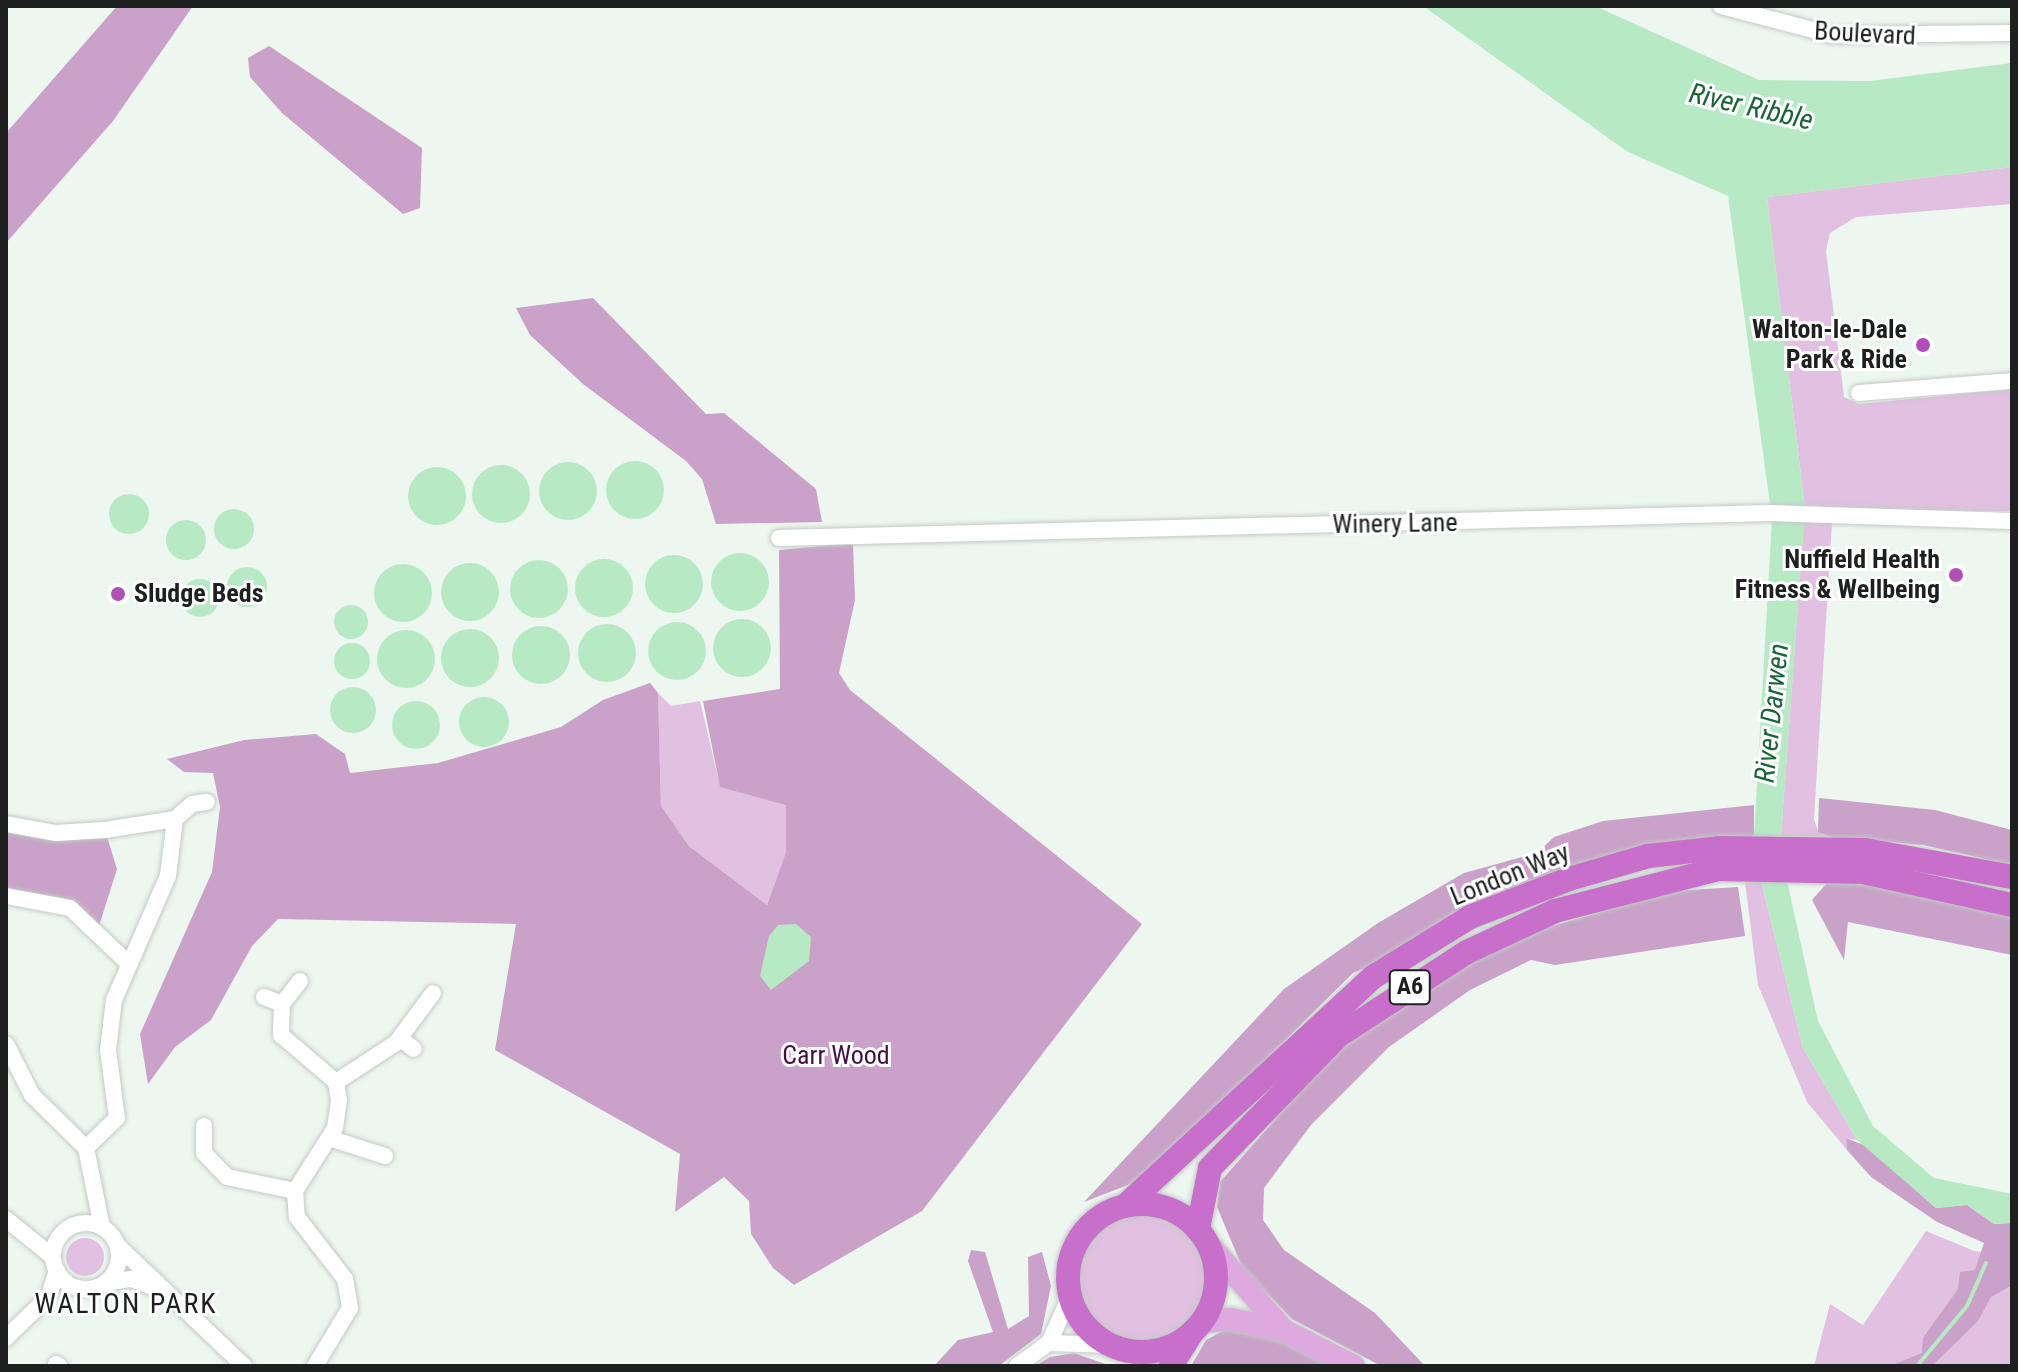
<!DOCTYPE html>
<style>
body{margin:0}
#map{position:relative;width:2018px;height:1372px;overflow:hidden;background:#eef6f0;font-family:"Roboto Condensed",sans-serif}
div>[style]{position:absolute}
.green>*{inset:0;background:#e1c0e1}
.round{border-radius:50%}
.forest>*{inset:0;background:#c9a1c9}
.water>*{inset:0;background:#b7e9c4}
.stream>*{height:4px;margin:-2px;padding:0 2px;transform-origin:2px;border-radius:2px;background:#b7e9c4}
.roads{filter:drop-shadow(0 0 2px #c3cac5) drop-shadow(0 0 2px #c3cac5)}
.minor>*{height:16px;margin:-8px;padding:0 8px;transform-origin:8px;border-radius:8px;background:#fff}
.minor>.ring{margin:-8px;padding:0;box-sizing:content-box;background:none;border:16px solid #fff;border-radius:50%}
.major>*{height:22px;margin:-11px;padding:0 11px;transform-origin:11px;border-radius:11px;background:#dda9df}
.highway>*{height:24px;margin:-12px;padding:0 12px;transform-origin:12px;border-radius:12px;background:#c76fca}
.highway>.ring{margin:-12px;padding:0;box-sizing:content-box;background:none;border:24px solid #c76fca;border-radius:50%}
.dots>*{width:22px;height:22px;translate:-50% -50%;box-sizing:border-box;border:4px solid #fff;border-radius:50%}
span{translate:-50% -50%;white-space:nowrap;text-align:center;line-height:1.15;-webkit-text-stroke:6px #fff;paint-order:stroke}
.shield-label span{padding:2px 6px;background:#fff;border:2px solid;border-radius:6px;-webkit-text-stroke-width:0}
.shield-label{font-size:24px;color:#1d201e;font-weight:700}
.street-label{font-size:26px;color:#1d201e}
.poi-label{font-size:26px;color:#1d201e;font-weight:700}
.right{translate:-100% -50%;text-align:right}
.left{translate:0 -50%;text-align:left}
.park-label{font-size:26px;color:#411144}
.water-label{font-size:28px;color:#196438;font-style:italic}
.neighbourhood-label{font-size:28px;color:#1d201e;letter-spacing:2px}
.frame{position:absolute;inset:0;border:8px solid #1d201e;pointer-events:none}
</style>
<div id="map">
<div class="green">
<div style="clip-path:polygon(2012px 167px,2012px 204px,1856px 217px,1830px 233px,1826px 251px,1844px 397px,1859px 404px,2012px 389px,2012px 511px,1805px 509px,1767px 197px)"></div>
<div style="clip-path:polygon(1804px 520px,1832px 522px,1814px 819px,1818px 831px,1832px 837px,1781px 836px)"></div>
<div style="clip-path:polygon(658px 693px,671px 706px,700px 701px,720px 786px,786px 804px,786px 852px,767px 905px,689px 846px,661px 806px)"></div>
<div style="clip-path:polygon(1761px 881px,1803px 1048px,1857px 1140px,1846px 1138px,1847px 1150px,1807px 1102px,1758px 985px,1745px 882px)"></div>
<div class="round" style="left:1079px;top:1215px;width:126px;height:126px"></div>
<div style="clip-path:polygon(1926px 1231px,1974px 1251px,2012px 1255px,2012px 1366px,1814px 1366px,1830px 1304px,1863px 1325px)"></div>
<div class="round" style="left:66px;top:1238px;width:38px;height:38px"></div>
</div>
<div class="forest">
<div style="clip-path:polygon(117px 6px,193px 6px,113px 121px,6px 243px,6px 133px)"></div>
<div style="clip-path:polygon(269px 46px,422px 148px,420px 208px,403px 214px,282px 113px,250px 77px,248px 58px)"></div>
<div style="clip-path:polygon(593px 298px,706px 414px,724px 413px,816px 489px,822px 522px,716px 524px,702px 479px,686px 461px,583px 384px,530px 335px,516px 308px)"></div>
<div style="clip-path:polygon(853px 543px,855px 600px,839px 673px,850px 690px,1142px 924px,922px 1211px,794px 1285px,773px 1268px,751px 1234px,749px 1201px,724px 1177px,675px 1212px,680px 1154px,495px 1050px,516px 924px,278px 919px,252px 946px,211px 1020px,175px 1047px,148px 1084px,140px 1034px,212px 872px,220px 807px,213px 773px,184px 772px,167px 759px,244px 740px,316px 734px,345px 754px,350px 773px,438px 763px,561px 727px,603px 700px,650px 683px,658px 693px,661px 806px,689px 846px,767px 905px,786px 852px,786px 805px,720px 787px,703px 701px,780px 689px,779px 550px)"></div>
<div style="clip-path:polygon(1819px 798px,1935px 810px,2012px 830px,2012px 865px,1923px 845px,1832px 837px,1818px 832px)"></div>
<div style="clip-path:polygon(1754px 805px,1754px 837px,1694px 841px,1353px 973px,1146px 1178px,1084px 1202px,1284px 989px,1378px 923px,1464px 873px,1537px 853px,1554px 837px,1603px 821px)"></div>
<div style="clip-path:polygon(6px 824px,105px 830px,117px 869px,99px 926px,6px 896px)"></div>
<div style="clip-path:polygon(1827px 883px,1884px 885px,2012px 917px,2012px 955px,1848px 922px,1844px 960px,1812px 900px)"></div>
<div style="clip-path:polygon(1738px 887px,1745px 936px,1555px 965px,1531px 960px,1470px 990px,1389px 1047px,1311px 1125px,1264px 1188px,1263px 1220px,1284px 1250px,1375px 1313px,1425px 1366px,1381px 1366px,1292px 1319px,1243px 1269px,1217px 1207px,1220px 1182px,1330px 1057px,1447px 974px,1539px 930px,1673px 891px)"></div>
<div style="clip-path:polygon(1846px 1138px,1866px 1146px,1936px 1208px,1967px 1205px,1994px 1224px,2012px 1223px,2012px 1285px,1991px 1297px,1978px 1321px,1932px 1366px,1890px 1366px,1922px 1353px,1923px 1338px,1958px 1289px,1960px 1272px,1975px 1270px,1984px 1243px,1937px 1222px,1871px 1177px,1847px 1150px)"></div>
<div style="clip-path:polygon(971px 1250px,985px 1252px,1008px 1329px,1029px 1316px,1028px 1257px,1042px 1252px,1051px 1286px,1041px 1334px,999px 1366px,934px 1366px,958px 1340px,993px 1332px,968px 1261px)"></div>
<div style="clip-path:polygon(1232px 1326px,1276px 1334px,1345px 1366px,1191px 1366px,1206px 1340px)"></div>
<div style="clip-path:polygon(1074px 1353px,1111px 1366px,1035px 1366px,1050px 1357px)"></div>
</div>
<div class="water">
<div style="clip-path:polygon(1423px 6px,1595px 6px,1759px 80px,1870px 81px,2012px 63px,2012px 167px,1767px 197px,1805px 509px,1781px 836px,1754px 837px,1772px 519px,1728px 196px,1628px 152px)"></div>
<div class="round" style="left:606px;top:461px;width:58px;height:58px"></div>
<div class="round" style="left:539px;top:462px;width:58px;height:58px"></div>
<div class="round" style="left:472px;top:465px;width:58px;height:58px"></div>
<div class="round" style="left:408px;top:467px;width:58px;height:58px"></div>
<div class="round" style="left:109px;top:494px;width:40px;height:40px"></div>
<div class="round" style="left:214px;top:509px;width:40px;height:40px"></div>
<div class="round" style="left:166px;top:520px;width:40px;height:40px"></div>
<div class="round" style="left:711px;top:553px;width:58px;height:58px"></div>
<div class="round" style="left:645px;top:555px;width:58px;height:58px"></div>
<div class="round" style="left:575px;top:559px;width:58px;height:58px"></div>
<div class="round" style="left:510px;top:560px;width:58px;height:58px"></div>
<div class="round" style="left:441px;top:563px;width:58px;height:58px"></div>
<div class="round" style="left:374px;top:564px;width:58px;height:58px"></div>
<div class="round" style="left:227px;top:567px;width:40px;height:40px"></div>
<div class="round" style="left:181px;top:579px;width:38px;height:38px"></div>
<div class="round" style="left:334px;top:605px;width:34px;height:34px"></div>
<div class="round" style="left:713px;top:619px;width:58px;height:58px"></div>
<div class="round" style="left:648px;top:622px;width:58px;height:58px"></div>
<div class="round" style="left:578px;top:624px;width:58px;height:58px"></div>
<div class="round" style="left:512px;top:626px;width:58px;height:58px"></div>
<div class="round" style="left:441px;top:629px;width:58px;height:58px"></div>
<div class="round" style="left:377px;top:630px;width:58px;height:58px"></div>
<div class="round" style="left:334px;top:643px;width:36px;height:36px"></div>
<div class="round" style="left:330px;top:687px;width:46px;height:46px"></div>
<div class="round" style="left:459px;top:697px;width:50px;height:50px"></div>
<div class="round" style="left:392px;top:701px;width:48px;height:48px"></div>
<div style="clip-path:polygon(1761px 881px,1787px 881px,1818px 1021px,1873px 1126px,1934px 1178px,2012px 1194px,2012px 1223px,1994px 1224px,1967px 1205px,1936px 1208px,1857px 1140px,1803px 1048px)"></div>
<div style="clip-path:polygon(796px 924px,811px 937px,809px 961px,771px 990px,760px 976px,769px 936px,778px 925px)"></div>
</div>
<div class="stream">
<div style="left:1917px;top:1366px;width:78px;rotate:-50.2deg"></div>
<div style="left:1967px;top:1306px;width:47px;rotate:-66.2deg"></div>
</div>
<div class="roads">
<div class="minor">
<div style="left:1721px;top:6px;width:115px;rotate:14.6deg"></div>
<div style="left:1832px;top:35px;width:180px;rotate:-0.6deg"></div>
<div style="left:1859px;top:393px;width:153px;rotate:-4.5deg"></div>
<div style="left:779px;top:538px;width:992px;rotate:-1.44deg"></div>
<div style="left:1771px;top:513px;width:241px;rotate:1.9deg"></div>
<div style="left:6px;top:824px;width:51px;rotate:10.2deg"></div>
<div style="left:56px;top:833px;width:49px;rotate:-3.5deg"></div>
<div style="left:105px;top:830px;width:71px;rotate:-8.9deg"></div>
<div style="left:175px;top:819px;width:23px;rotate:-41deg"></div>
<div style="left:192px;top:804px;width:15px;rotate:-8deg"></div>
<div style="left:6px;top:896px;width:65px;rotate:10.6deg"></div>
<div style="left:70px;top:908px;width:80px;rotate:43.5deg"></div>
<div style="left:300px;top:981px;width:29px;rotate:128deg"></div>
<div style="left:282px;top:1004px;width:31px;rotate:92deg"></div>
<div style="left:281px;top:1035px;width:72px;rotate:40.5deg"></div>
<div style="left:336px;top:1082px;width:18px;rotate:81deg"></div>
<div style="left:339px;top:1100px;width:28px;rotate:98deg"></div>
<div style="left:335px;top:1128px;width:75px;rotate:122.4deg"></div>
<div style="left:295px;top:1191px;width:26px;rotate:86deg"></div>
<div style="left:297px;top:1217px;width:78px;rotate:52.3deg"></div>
<div style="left:345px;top:1279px;width:29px;rotate:80deg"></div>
<div style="left:350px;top:1308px;width:68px;rotate:121.1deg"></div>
<div style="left:264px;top:997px;width:19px;rotate:21deg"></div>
<div style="left:401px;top:1039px;width:16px;rotate:38deg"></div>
<div style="left:6px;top:1044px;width:57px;rotate:63deg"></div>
<div style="left:32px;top:1095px;width:76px;rotate:44.5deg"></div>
<div style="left:86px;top:1148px;width:81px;rotate:78.6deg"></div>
<div style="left:336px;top:1082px;width:72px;rotate:-33deg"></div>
<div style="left:396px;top:1043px;width:62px;rotate:-53.5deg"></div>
<div style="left:204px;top:1126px;width:27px;rotate:90deg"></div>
<div style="left:204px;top:1153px;width:33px;rotate:46deg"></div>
<div style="left:227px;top:1177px;width:69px;rotate:11.6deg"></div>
<div style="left:329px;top:1138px;width:59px;rotate:17.8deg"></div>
<div style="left:86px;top:1148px;width:43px;rotate:-44.1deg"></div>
<div style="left:117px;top:1118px;width:69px;rotate:-97.5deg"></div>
<div style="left:108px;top:1050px;width:50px;rotate:-83.2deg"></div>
<div style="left:114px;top:1000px;width:135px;rotate:-66.5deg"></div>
<div style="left:168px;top:876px;width:57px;rotate:-83deg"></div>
<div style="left:6px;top:1219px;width:60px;rotate:39deg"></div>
<div class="ring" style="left:53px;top:1223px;width:50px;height:50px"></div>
<div style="left:118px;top:1246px;width:174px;rotate:43.6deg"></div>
<div style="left:105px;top:1283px;width:26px;rotate:-9deg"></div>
<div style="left:131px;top:1279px;width:27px;rotate:20deg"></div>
<div style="left:6px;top:1338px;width:60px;rotate:-44.3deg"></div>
<div style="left:49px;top:1296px;width:27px;rotate:-73deg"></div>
<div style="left:1049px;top:1343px;width:62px;rotate:1.8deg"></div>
<div style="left:56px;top:1364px;width:4px;rotate:34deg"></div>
<div style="left:1017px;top:1366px;width:39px;rotate:-36deg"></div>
<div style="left:1049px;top:1343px;width:51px;rotate:-65.9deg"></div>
</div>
<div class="major">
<div style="left:1210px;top:1246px;width:111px;rotate:48.7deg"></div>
<div style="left:1203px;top:1322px;width:28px;rotate:-6deg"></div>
<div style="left:1231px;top:1319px;width:55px;rotate:12.5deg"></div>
<div style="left:1285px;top:1331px;width:77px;rotate:26.9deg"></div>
</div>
<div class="highway">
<div class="ring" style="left:1068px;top:1204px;width:124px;height:124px"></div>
<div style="left:1126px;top:1205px;width:336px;rotate:-42.7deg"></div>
<div style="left:1373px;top:977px;width:114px;rotate:-31.7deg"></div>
<div style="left:1470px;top:917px;width:106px;rotate:-21deg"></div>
<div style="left:1569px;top:879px;width:82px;rotate:-16.2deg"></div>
<div style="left:1648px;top:856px;width:71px;rotate:-6.4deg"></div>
<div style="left:1719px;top:848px;width:146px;rotate:0.8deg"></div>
<div style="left:1865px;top:850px;width:149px;rotate:10.4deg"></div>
<div style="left:1198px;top:1229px;width:62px;rotate:-78.9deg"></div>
<div style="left:1210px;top:1168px;width:184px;rotate:-45.9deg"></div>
<div style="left:1338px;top:1036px;width:154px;rotate:-33.1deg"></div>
<div style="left:1467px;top:952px;width:97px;rotate:-25deg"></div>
<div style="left:1555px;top:911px;width:169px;rotate:-14.4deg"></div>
<div style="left:1719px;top:869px;width:144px;rotate:1.2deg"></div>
<div style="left:1863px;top:872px;width:153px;rotate:12.5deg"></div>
<div style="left:1171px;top:1366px;width:38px;rotate:-58deg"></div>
</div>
</div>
<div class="dots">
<div style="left:1923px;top:345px;background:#b24fb6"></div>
<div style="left:1956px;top:575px;background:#b24fb6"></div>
<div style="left:118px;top:594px;background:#b24fb6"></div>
</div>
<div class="shield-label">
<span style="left:1410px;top:987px">A6</span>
</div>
<div class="street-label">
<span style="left:1865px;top:34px;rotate:3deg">Boulevard</span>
<span style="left:1395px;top:524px;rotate:-1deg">Winery Lane</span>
<span style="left:1510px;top:875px;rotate:-22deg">London Way</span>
</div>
<div class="poi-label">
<span class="right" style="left:1907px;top:345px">Walton-le-Dale<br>Park &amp; Ride</span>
<span class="right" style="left:1940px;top:575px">Nuffield Health<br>Fitness &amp; Wellbeing</span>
<span class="left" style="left:134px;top:594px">Sludge Beds</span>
</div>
<div class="park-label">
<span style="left:836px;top:1056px">Carr Wood</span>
</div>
<div class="water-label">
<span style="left:1751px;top:107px;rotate:13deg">River Ribble</span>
<span style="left:1772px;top:713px;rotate:-84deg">River Darwen</span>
</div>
<div class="neighbourhood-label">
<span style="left:126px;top:1304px">WALTON PARK</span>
</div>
<div class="frame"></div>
</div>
